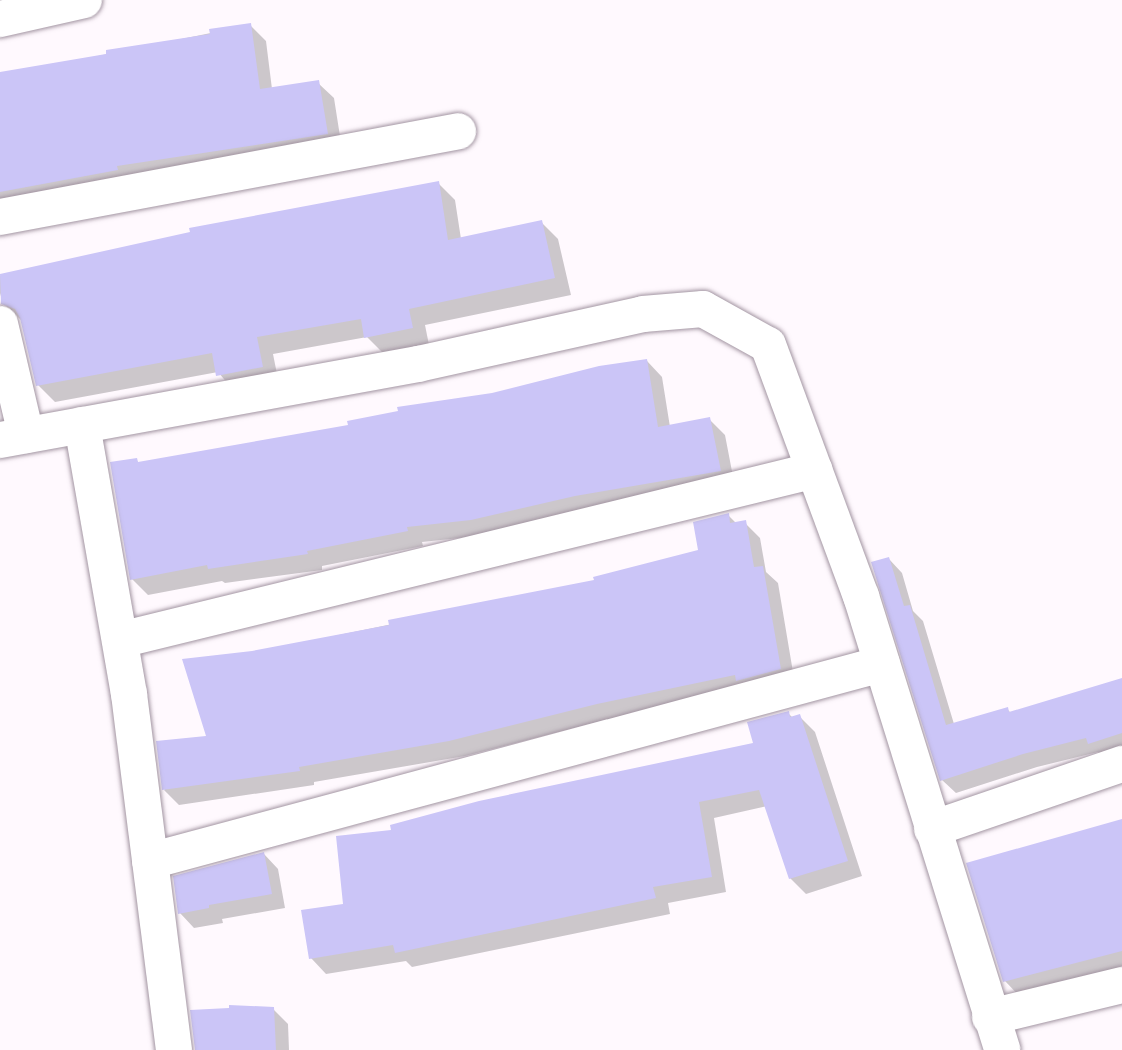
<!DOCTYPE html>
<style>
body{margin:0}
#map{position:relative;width:1122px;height:1050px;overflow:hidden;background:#fff9fe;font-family:"Source Sans 3",sans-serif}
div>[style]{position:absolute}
.shadow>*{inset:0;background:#0003}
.building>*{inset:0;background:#cbc5f7}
.roads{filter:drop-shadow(0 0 2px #a395a2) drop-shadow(0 0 2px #a395a2)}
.street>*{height:36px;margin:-18px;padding:0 18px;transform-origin:18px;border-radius:18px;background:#fff}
span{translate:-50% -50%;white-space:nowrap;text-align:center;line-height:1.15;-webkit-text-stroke:7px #fff;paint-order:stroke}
</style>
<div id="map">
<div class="shadow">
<div style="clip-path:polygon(250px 25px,266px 41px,272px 89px,318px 83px,334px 98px,342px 149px,0 211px,0 76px)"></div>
<div style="clip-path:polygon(438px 183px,455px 200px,461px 239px,541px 222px,558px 239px,571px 295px,425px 325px,429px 345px,384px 354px,367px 337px,273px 354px,279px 384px,235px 392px,218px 372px,55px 402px,38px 385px,21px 320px,3px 303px,0 293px,0 276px)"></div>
<div style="clip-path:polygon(647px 361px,662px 377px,670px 427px,710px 420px,725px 435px,735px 487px,488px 535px,422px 542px,423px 546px,322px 566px,322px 570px,225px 583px,222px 581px,148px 595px,132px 579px,136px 460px,140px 464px,350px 427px)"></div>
<div style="clip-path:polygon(728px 515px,737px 524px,745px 523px,760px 538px,766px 572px,778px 583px,795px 684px,613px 718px,465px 756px,314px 782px,314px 785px,179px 805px,164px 790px,208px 737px,252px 653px,596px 582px,700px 552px)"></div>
<div style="clip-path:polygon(889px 559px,902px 573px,913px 611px,923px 621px,954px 724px,1008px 710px,1011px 713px,1122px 680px,1122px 750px,1103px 756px,1098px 752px,1037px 767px,956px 793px,942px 780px)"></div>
<div style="clip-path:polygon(788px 713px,793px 718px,799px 716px,815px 732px,862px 876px,806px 894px,790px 878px,767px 806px,714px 818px,726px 892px,668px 903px,670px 914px,412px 967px,406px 961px,326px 974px,311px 958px,394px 832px,755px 744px)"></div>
<div style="clip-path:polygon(1122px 821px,1122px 971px,1020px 997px,1005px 981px)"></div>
<div style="clip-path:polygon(264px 854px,278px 869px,285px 908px,222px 919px,223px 923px,194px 928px,180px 913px)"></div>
<div style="clip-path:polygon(273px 1009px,288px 1024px,289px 1050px,195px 1050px)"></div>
</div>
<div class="building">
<div style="clip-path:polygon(251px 23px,260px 89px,319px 80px,328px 134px,117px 166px,118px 170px,0 192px,0 72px,106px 54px,106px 50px,210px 34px,209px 29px)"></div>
<div style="clip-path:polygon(439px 181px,448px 240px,542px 220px,555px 278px,409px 309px,413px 328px,364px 338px,361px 319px,257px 337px,263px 367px,216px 376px,212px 353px,36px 386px,20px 318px,15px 309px,1px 304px,0 274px,190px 232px,189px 228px)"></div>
<div style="clip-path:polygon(647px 359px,658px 427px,710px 417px,721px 471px,575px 496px,471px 520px,407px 527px,408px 531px,307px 551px,308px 554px,208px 569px,207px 565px,130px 580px,110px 462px,137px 458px,138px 462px,348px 425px,347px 421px,398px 411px,397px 407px,492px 393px,599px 366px)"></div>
<div style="clip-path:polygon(729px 513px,730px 523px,746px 520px,754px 567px,763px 566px,781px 669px,736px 681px,735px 675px,597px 704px,449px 741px,299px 767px,300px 771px,162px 790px,156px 741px,206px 736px,182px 659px,252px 651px,389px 625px,388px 620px,594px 580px,593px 577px,698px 550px,693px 522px)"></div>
<div style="clip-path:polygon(889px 557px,904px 606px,910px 605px,946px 725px,1008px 707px,1009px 712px,1122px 678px,1122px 733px,1088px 744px,1086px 738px,1023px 754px,940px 781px,871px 562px)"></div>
<div style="clip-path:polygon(789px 711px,790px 717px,800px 714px,848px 861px,789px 879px,759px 790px,699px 802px,712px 877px,653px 887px,656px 898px,395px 953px,393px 945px,309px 959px,301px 910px,343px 904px,336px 836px,391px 830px,390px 825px,479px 801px,753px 743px,747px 722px)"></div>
<div style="clip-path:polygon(1122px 819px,1122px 951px,1003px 982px,966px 863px)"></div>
<div style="clip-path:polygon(264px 852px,272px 894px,209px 905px,209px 908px,178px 914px,173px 876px)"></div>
<div style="clip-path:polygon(229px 1005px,274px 1007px,276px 1050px,195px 1050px,190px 1010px,229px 1008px)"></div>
</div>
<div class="roads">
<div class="street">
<div style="left:0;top:19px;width:86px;rotate:-12.7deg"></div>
<div style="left:0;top:217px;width:466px;rotate:-10.6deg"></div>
<div style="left:0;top:324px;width:114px;rotate:76.8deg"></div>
<div style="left:82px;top:425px;width:273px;rotate:80.1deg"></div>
<div style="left:129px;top:694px;width:359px;rotate:82.8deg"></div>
<div style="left:0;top:440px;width:425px;rotate:-10.3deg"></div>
<div style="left:418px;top:364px;width:230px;rotate:-12.5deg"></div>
<div style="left:643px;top:314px;width:60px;rotate:-4.8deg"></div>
<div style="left:703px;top:309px;width:74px;rotate:29deg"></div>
<div style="left:768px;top:345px;width:268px;rotate:69.7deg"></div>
<div style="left:861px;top:596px;width:475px;rotate:72.7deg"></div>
<div style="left:120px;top:640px;width:715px;rotate:-13.74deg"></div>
<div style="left:932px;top:829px;width:201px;rotate:-18.9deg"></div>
<div style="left:150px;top:861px;width:758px;rotate:-15.06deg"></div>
<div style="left:990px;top:1017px;width:136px;rotate:-13.6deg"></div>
</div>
</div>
</div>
